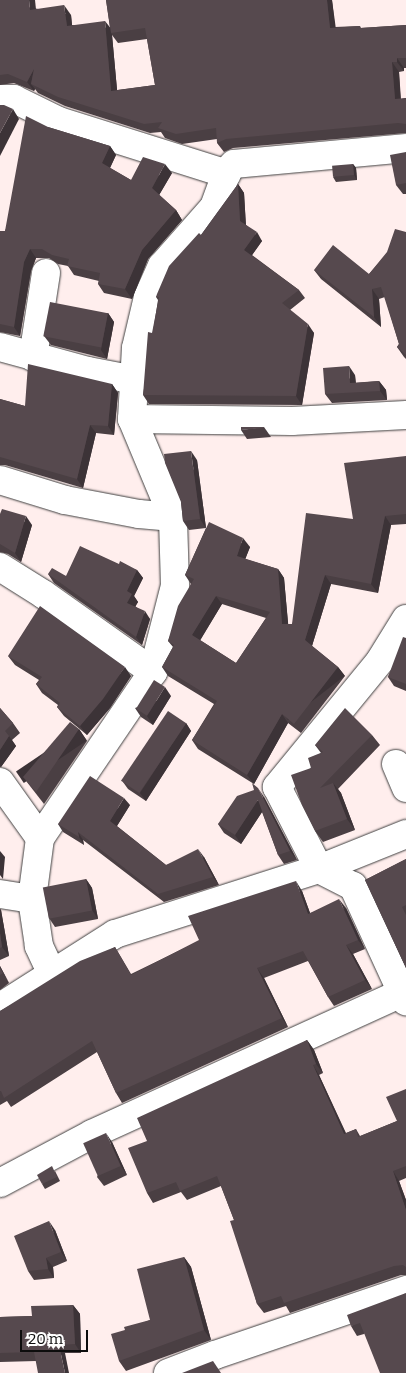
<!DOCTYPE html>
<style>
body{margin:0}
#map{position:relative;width:406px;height:1373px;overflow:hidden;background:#ffeeed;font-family:Bitter,serif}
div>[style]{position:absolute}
.roads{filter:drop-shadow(0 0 1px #404040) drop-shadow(0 0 1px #404040)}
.minor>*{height:28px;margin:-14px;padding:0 14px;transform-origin:14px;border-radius:14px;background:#fff}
.wall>*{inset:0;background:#4a3f43}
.shaded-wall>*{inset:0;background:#3c3337;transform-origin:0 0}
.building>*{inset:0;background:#56494e;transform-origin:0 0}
span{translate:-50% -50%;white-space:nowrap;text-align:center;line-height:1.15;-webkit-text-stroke:5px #fff;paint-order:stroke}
.scale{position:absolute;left:20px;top:1330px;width:68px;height:22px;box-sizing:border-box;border:2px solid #0d0d0d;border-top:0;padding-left:6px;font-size:15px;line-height:18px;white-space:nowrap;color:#0d0d0d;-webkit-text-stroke:4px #fff;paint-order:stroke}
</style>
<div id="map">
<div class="roads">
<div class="minor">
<div style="left:0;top:99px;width:14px"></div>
<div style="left:14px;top:99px;width:50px;rotate:26.1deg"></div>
<div style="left:59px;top:121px;width:176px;rotate:17.5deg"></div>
<div style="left:0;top:347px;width:91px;rotate:15.3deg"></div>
<div style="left:88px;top:371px;width:48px;rotate:10.8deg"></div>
<div style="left:33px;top:357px;width:85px;rotate:-81.2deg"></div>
<div style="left:132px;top:419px;width:160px;rotate:0.7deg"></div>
<div style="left:292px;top:421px;width:114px;rotate:-3deg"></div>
<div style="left:0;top:480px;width:68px;rotate:17.1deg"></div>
<div style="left:65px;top:500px;width:75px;rotate:10.7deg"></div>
<div style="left:139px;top:514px;width:34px;rotate:5deg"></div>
<div style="left:0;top:567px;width:51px;rotate:32.1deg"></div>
<div style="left:43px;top:594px;width:135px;rotate:35.3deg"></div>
<div style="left:406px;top:619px;width:49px;rotate:121.8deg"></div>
<div style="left:380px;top:661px;width:163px;rotate:129.3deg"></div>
<div style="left:277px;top:787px;width:92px;rotate:62.9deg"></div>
<div style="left:319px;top:869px;width:38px;rotate:27deg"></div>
<div style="left:353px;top:886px;width:127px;rotate:65.3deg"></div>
<div style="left:396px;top:764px;width:26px;rotate:67deg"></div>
<div style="left:0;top:782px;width:69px;rotate:54.5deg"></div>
<div style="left:0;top:894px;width:32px;rotate:9deg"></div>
<div style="left:51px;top:972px;width:29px;rotate:-115deg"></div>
<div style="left:39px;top:946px;width:48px;rotate:-98.5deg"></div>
<div style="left:32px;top:899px;width:62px;rotate:-82.5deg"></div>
<div style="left:40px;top:838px;width:201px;rotate:-55.8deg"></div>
<div style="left:153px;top:672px;width:89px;rotate:-75.7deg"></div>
<div style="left:175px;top:586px;width:69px;rotate:-91.7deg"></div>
<div style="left:173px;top:517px;width:106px;rotate:-112.7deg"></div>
<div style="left:132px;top:419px;width:71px;rotate:-86.8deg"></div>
<div style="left:136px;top:348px;width:52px;rotate:-76.8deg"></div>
<div style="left:148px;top:297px;width:34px;rotate:-66deg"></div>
<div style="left:162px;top:266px;width:79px;rotate:-48.6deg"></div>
<div style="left:214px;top:207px;width:38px;rotate:-70deg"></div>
<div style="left:227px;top:171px;width:10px;rotate:-45deg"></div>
<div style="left:234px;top:164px;width:173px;rotate:-5.3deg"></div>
<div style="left:0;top:1007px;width:136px;rotate:-32.4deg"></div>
<div style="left:115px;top:934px;width:214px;rotate:-17.7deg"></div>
<div style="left:319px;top:869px;width:94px;rotate:-21.9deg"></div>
<div style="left:0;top:1183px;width:104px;rotate:-28deg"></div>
<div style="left:92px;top:1134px;width:340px;rotate:-24.5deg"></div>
<div style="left:168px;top:1373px;width:50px;rotate:-21deg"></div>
<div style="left:215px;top:1355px;width:202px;rotate:-18.8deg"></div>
</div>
</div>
<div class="wall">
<div style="clip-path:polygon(evenodd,106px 0,332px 0,335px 27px,360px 26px,361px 28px,406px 25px,406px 68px,404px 68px,404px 71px,399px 72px,401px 99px,406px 98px,406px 133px,233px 148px,224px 152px,217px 143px,217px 139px,182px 144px,165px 138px,161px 132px,150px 133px,65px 106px,38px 93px,35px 89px,34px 91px,14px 83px,0 85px,0 2px,71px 15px,72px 25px,110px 28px,106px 0,112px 35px,118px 43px,147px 39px,155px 85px,117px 90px,112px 35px)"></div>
<div style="clip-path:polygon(48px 127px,110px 146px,116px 155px,110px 168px,131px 180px,172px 173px,159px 195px,176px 210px,182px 220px,148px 259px,132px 299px,104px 293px,98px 284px,99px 281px,74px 275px,68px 266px,58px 264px,49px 258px,36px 258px,31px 271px,20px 336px,0 332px,0 231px,5px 231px)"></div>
<div style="clip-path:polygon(406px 152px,406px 194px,403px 194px,396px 185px)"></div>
<div style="clip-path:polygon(353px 164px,356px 168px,357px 180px,336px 182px,333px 177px)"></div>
<div style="clip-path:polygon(238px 184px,244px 193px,246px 225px,262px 241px,252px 255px,299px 290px,305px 298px,290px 310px,314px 333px,302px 405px,149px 404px,143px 395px,158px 300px,156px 297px)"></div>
<div style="clip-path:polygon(406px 232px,406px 359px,404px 357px,397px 347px,399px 344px,385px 297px,379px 299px,381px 327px,321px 279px,314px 270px,369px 274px)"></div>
<div style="clip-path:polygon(108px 313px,114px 322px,107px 359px,51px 345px,44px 336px)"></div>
<div style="clip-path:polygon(355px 375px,356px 383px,379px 381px,386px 390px,387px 400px,332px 403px,325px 394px)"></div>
<div style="clip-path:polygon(112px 384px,118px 393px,114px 435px,96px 433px,83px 488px,5px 465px,0 465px,0 399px,25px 406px)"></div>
<div style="clip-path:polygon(264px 427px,271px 437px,247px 439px,241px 430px)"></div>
<div style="clip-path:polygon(evenodd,406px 456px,406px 524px,391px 525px,378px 593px,331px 584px,312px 646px,338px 667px,345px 676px,301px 733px,288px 723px,254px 784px,198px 749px,192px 740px,214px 704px,168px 676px,162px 667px,173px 647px,168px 641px,191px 584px,185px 575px,206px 528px,189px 530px,183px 521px,181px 502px,197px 460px,206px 528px,250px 547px,245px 559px,278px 569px,284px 578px,288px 624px,292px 624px,353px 519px,406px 456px,222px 604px,266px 618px,236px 663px,200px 640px,222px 604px)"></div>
<div style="clip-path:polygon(0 514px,32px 525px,21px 562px,8px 554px,0 552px)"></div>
<div style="clip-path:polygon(119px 564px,137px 570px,143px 578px,134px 596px,138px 602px,135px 606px,150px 619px,142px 645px,54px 583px,48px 574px,66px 576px)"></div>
<div style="clip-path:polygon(406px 638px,406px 691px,394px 686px,388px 677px)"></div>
<div style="clip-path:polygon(8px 656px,131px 676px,110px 708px,87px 735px,64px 716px,57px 707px,58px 705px,42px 693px,36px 684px,39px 680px,15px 665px)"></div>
<div style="clip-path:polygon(171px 696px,153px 725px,141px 717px,135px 708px)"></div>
<div style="clip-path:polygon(0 708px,13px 723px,20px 733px,12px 740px,16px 746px,1px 767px,0 767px)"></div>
<div style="clip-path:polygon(186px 723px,191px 731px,146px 801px,128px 789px,123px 782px)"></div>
<div style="clip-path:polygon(79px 729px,87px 741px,44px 804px,23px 777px)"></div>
<div style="clip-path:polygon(372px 735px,380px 745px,338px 789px,341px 793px,355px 830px,323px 842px,315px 831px,311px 768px,321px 753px,315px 745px)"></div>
<div style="clip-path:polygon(264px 797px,297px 860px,284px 864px,278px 855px,262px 812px,241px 844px,224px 833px,218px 824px)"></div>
<div style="clip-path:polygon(130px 805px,117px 826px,166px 865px,204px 857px,219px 885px,164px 902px,83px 840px,84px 845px,63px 832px,58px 824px)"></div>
<div style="clip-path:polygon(406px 859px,406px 968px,365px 880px)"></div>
<div style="clip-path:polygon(86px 879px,92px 888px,98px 919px,55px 927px,49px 918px)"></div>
<div style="clip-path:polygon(302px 891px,310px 913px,346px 908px,365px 949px,353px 954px,372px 989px,334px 1006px,328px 997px,308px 961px,264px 978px,288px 1027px,122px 1103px,116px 1093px,97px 1052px,11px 1107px,7px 1101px,0 1105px,0 1011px,115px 947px,121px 957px,131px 974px)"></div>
<div style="clip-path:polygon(0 909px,1px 910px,9px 956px,0 960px)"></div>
<div style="clip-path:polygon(0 966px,9px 983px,0 990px)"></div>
<div style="clip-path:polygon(307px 1040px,314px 1050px,323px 1073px,319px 1075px,346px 1133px,356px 1129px,360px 1136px,397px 1121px,406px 1089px,406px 1178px,399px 1181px,406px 1200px,406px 1275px,401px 1275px,290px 1313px,286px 1306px,264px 1313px,257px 1304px,234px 1220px,221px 1186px,187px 1200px,181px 1192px,153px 1203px,147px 1193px,147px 1141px)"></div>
<div style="clip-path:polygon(112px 1142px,127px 1175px,104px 1186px,97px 1177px)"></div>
<div style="clip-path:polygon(55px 1171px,60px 1181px,45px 1189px,42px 1184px)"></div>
<div style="clip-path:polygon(55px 1230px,67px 1261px,53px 1267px,54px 1278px,34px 1280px,28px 1271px)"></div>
<div style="clip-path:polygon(184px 1257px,191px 1267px,211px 1340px,126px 1371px,119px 1361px,125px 1330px,150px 1320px)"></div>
<div style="clip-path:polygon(406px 1293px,364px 1334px,357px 1336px,351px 1326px)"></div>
<div style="clip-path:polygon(73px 1305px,80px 1314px,81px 1353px,65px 1353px,36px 1361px,0 1362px,0 1317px,32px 1316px)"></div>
</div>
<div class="shaded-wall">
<div style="clip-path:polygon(29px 0,35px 0,37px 19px,30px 10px)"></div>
<div style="clip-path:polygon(327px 0,332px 0,337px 37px,330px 28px)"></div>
<div style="clip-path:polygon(64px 5px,71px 15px,73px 36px,67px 26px)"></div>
<div style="clip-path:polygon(105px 21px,112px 30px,111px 33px,112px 35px,118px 100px,111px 91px)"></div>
<div style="clip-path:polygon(397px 58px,404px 68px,404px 71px,397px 62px)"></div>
<div style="clip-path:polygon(392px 62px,399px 72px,401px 109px,395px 99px)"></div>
<div style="clip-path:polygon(34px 69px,31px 84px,35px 89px,34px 91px,27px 82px)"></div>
<div style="clip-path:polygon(13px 109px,19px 119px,0 156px,0 133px)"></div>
<div style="clip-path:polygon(110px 146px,116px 155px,108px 172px,102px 163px)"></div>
<div style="clip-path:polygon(165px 164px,172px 173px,158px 197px,152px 188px)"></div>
<div style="clip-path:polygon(353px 164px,356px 168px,357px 180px,354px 175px)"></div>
<div style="clip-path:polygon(238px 184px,244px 193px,246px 229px,240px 221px)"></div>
<div style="clip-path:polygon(176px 210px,182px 220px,148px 259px,132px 299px,125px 289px,142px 250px)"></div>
<div style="clip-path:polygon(257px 232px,262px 241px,250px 258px,244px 250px)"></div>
<div style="clip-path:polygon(30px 249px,36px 258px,31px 271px,20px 336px,14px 327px,24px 262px)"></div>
<div style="clip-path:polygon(372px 289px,379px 299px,381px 327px,374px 317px)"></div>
<div style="clip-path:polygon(108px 313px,114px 322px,107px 359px,101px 350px)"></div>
<div style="clip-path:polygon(308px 324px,314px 333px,302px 405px,296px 396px)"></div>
<div style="clip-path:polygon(349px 366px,355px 375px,356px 392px,350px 383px)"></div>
<div style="clip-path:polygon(379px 381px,386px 390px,387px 400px,380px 391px)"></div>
<div style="clip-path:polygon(112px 384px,118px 393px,114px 435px,108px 426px)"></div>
<div style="clip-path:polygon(90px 425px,96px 433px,83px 488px,77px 479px)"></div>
<div style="clip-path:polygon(191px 451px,197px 460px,206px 528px,200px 519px)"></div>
<div style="clip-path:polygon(26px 516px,32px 525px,21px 562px,15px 553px)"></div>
<div style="clip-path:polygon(385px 516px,391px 525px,378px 593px,371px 584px)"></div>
<div style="clip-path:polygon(243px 538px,250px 547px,243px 565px,237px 556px)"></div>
<div style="clip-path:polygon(278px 569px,284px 578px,289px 633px,282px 624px)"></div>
<div style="clip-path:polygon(137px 570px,143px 578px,134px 596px,138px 602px,133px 611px,127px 603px,127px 591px)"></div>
<div style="clip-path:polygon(325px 575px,331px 584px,311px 649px,305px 640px)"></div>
<div style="clip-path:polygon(216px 596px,222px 604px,198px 644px,192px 635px)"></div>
<div style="clip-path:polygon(145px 611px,150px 619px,142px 645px,136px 637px)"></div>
<div style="clip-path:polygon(125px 667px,131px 676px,110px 708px,87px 735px,80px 726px)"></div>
<div style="left:338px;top:667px;width:11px;height:72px;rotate:52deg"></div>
<div style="clip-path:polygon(165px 687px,171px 696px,153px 725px,147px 716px)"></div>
<div style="clip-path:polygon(282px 714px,288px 723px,254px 784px,247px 775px)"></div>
<div style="clip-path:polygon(186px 723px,191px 731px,146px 801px,140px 793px)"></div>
<div style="left:79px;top:729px;width:14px;height:76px;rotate:56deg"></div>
<div style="clip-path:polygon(9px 736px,16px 746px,1px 767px,0 765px,0 750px)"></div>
<div style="clip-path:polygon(333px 783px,341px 793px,355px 830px,347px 819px)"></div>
<div style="clip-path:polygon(258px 788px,264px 797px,297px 860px,290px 851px)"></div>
<div style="clip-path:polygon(124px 798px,130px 805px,115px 829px,110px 821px)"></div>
<div style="clip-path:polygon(258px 800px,264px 809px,241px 844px,235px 835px)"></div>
<div style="clip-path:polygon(78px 832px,83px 840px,84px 845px,79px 837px)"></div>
<div style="clip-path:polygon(198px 849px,204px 857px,219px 885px,213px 877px)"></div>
<div style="clip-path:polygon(0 851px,5px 857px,3px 879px,0 875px)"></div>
<div style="clip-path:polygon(86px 879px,92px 888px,98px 919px,92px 910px)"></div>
<div style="clip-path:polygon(296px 881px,302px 891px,314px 924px,308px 914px)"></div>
<div style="clip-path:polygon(339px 899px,346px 908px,365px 949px,358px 940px)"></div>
<div style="clip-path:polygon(0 909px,1px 910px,9px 956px,2px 947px,0 933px)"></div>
<div style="clip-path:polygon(346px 945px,353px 954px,372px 989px,365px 980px)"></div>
<div style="clip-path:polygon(0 966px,9px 983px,0 968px)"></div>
<div style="clip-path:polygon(257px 968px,264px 978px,288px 1027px,282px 1018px)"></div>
<div style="clip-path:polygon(307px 1040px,314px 1050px,323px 1073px,316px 1064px)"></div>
<div style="clip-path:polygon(313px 1065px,319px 1075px,350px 1143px,344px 1134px)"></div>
<div style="clip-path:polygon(106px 1133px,112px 1142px,127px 1175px,121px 1166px)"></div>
<div style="clip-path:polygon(393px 1171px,399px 1181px,406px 1200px,406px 1210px)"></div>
<div style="clip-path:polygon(49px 1221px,55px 1230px,67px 1261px,61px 1252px)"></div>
<div style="clip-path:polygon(184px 1257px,191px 1267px,211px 1340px,204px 1330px)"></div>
<div style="clip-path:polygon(46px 1258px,53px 1267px,54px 1278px,48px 1269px)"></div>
<div style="clip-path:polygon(73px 1305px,80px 1314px,81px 1353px,75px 1344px)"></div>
<div style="clip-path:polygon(59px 1345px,65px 1353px,69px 1373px,65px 1373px)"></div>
</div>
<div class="building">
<div style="clip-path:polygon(0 0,29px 0,30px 10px,64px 5px,67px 26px,105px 21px,111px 91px,155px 85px,145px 28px,111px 33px,106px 0,327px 0,330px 28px,360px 26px,360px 28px,406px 25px,406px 58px,397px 58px,397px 62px,392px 62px,395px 99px,406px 98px,406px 124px,398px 123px,226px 139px,217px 143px,216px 128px,176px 134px,158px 128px,162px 122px,144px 124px,58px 97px,31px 84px,34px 69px,27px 82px,8px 74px,0 75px)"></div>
<div style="clip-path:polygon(0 105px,4px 105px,13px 109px,0 133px)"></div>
<div style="clip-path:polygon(26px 116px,48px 127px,110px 146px,102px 163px,131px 180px,143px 157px,165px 164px,152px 188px,176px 210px,142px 250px,125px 289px,98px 284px,100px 273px,67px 266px,69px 259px,52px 255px,42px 249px,30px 249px,24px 262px,14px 327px,0 324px,0 231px,5px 231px)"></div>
<div style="clip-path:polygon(406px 152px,406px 183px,396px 185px,390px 155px)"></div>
<div style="left:353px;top:164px;width:11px;height:21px;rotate:85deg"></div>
<div style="clip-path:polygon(238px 184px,240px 221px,257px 232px,244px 250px,299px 290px,282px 303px,308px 324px,296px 396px,143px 395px,148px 332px,152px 333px,159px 297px,156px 297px,157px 294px,169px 266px,199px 233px,201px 235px)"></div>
<div style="clip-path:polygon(395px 229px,406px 232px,406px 355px,397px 347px,399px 344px,381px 287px,372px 289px,374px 317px,314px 270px,333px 245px,369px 274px,387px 252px)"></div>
<div style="left:50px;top:302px;width:59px;height:35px;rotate:11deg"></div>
<div style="clip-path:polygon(28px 364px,112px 384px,108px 426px,90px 425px,77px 479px,0 457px,0 399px,25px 406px)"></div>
<div style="clip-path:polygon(349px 366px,350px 383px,379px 381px,380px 391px,325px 394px,323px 368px)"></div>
<div style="clip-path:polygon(241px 427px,264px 427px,264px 428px,241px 430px)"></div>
<div style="clip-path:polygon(191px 451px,200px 519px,183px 521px,181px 502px,165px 463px,164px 454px)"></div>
<div style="clip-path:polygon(evenodd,406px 456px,406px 514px,385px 516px,371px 584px,325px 575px,305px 640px,338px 667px,294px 724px,282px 714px,247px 775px,192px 740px,217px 701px,162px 667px,174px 645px,168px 641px,178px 606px,194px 579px,185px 575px,209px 522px,243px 538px,237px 556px,278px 569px,282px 624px,292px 624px,306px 513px,353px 519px,344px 463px,406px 456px,216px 596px,270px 612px,236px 663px,192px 635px,216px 596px)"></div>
<div style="clip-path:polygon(2px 509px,26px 516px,15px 553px,0 544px,0 514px)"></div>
<div style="clip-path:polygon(80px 546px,119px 564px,120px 561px,137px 570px,127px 591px,132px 594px,127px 603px,145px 611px,136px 637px,48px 574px,52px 568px,66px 576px)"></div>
<div style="clip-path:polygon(40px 606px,125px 667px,103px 699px,80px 726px,57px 707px,60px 703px,36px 684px,42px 677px,8px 656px)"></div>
<div style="clip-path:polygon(403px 637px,406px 638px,406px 684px,388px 677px)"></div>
<div style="left:154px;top:680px;width:13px;height:34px;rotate:32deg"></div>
<div style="clip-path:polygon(0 708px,13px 723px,5px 731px,9px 736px,0 750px)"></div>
<div style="clip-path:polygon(345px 708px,372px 735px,320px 788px,333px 783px,347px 819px,315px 831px,302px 805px,291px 775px,311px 768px,308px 758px,323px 752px,315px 745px)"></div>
<div style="left:168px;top:711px;width:22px;height:84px;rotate:34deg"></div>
<div style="clip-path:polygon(70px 722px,79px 729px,36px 792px,23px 777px)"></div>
<div style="clip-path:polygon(90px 776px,124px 798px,110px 821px,166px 865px,198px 849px,213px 877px,158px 894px,78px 832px,79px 837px,58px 824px)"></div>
<div style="clip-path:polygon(252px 783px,258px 788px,290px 851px,278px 855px,258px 800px,235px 835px,218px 824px,237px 796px,254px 790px)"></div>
<div style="clip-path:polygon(406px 859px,406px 905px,402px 907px,406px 915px,406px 968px,365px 880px)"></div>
<div style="left:86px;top:879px;width:32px;height:44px;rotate:79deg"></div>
<div style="clip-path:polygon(296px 881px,308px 914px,339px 899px,358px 940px,346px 945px,365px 980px,328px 997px,303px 951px,257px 968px,282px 1018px,116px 1093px,92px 1041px,4px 1098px,1px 1091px,0 1091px,0 1011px,80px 961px,115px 947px,131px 975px,199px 940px,188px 916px)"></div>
<div style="clip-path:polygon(0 933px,2px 947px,0 948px)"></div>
<div style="clip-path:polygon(0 968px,3px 973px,0 975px)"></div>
<div style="clip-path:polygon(307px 1040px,316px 1064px,313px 1065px,344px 1134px,356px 1129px,358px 1137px,397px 1121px,386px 1097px,406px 1089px,406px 1166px,393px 1171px,406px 1210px,406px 1267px,403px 1265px,394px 1266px,284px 1303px,281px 1296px,257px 1304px,230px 1221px,234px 1220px,217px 1176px,180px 1191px,176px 1182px,147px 1193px,128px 1148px,147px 1141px,137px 1118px)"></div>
<div style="left:106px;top:1133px;width:36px;height:25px;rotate:66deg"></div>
<div style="clip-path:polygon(52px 1166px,57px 1177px,42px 1184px,37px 1175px)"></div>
<div style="clip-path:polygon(49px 1221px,61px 1252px,46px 1258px,48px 1269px,28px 1271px,14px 1236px)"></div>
<div style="clip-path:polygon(184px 1257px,204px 1330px,119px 1361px,111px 1334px,125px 1330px,124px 1327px,150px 1320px,137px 1269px)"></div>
<div style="clip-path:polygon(406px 1293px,406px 1373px,380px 1373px,360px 1323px,351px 1326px,347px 1315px)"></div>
<div style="clip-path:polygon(73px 1305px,75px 1344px,59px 1345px,65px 1373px,38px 1373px,34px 1352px,0 1353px,0 1317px,32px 1316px,31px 1306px)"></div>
<div style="clip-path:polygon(213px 1361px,221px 1373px,182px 1373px)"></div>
</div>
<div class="scale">20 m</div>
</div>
